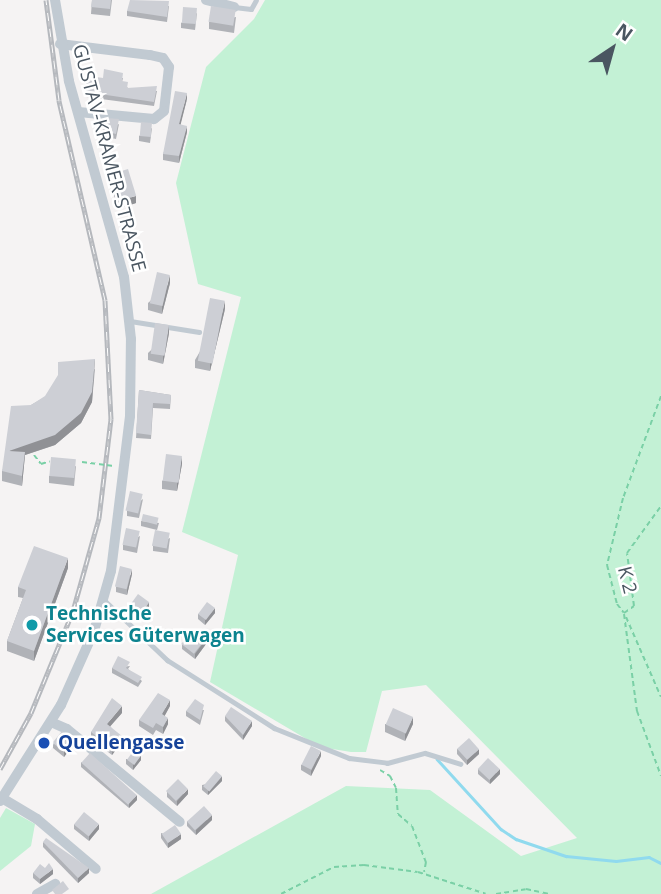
<!DOCTYPE html>
<meta charset="utf-8">
<style>
body{margin:0}
#map{position:relative;width:661px;height:894px;overflow:hidden;background:#f5f3f3;font-family:"Open Sans",sans-serif}
div>[style]{position:absolute}
.green>*{inset:0;background:#c3f1d5}
.stream>*{height:2.5px;margin:-1.25px;padding:0 1.25px;transform-origin:1.25px;border-radius:1.25px;background:#90daee}
.path>*{height:2px;margin-top:-1px;transform-origin:0;background:repeating-linear-gradient(90deg,#7ad0a6 0 5px,transparent 0 8.5px)}
.service>*{height:5px;margin:-2.5px;padding:0 2.5px;transform-origin:2.5px;border-radius:2.5px;background:#c1cad2}
.minor>*{height:10px;margin:-5px;padding:0 5px;transform-origin:5px;border-radius:5px;background:#c1cad2}
.rail>*{height:5px;margin-top:-2.5px;transform-origin:0;background:repeating-linear-gradient(90deg,#fff 0 8px,#b5b8bd 0 16px);box-sizing:border-box;border-block:2px solid #b5b8bd}
.path-bridge>*{height:2px;margin-top:-1px;transform-origin:0;background:repeating-linear-gradient(90deg,#7ad0a6 0 5px,transparent 0 8.5px)}
.wall>*{inset:0;background:#b0b2b7}
.shaded-wall>*{inset:0;background:#909195}
.building>*{inset:0;background:#cdcfd5;transform-origin:0 0}
.dots>*{width:19px;height:19px;translate:-50% -50%;box-sizing:border-box;border:4px solid #fff;border-radius:50%}
span{translate:-50% -50%;white-space:nowrap;text-align:center;line-height:1.15;-webkit-text-stroke:5px #fff;paint-order:stroke}
.street-label{font-size:19px;color:#4a5661}
.culture-label{font-size:19px;color:#0d838f;font-weight:700}
.left{translate:0 -50%;text-align:left}
.transit-label{font-size:19px;color:#164399;font-weight:700}
.north{position:absolute;left:577px;top:14px;width:70px;height:70px;-webkit-text-stroke:5px #fff;paint-order:stroke;rotate:36deg;font-size:19px;font-weight:700;line-height:28px;text-align:center;color:#4a5661}
.north::after{content:'';display:block;margin:auto;width:24px;height:32px;background:#4a5661;clip-path:polygon(50% 0,100% 100%,50% 72%,0 100%)}
</style>
<div id="map">
<div class="green">
<div style="clip-path:polygon(265px 0,661px 0,661px 894px,151px 894px,346px 786px,430px 790px,521px 856px,577px 838px,426px 685px,382px 691px,366px 752px,351px 752px,320px 747px,210px 682px,238px 555px,182px 532px,241px 297px,198px 284px,176px 183px,206px 67px,254px 19px)"></div>
<div style="clip-path:polygon(6px 808px,35px 824px,31px 846px,0 871px,0 818px)"></div>
</div>
<div class="stream">
<div style="left:437px;top:759px;width:95px;rotate:47.6deg"></div>
<div style="left:501px;top:829px;width:18px;rotate:34deg"></div>
<div style="left:516px;top:839px;width:53px;rotate:18.8deg"></div>
<div style="left:566px;top:856px;width:50px;rotate:5.7deg"></div>
<div style="left:616px;top:861px;width:33px;rotate:-7deg"></div>
<div style="left:649px;top:857px;width:13px;rotate:27deg"></div>
</div>
<div class="path">
<div style="left:661px;top:396px;width:109px;rotate:110.4deg"></div>
<div style="left:623px;top:498px;width:69px;rotate:103.4deg"></div>
<div style="left:607px;top:565px;width:40px;rotate:75.6deg"></div>
<div style="left:617px;top:604px;width:11px;rotate:52deg"></div>
<div style="left:624px;top:613px;width:12px;rotate:-35deg"></div>
<div style="left:634px;top:606px;width:53px;rotate:-97.5deg"></div>
<div style="left:627px;top:553px;width:58px;rotate:-54.1deg"></div>
<div style="left:34px;top:455px;width:11px;rotate:52deg"></div>
<div style="left:41px;top:464px;width:9px;rotate:-18deg"></div>
<div style="left:624px;top:614px;width:98px;rotate:82.4deg"></div>
<div style="left:637px;top:711px;width:69px;rotate:69.7deg"></div>
<div style="left:626px;top:617px;width:87px;rotate:66.4deg"></div>
<div style="left:380px;top:770px;width:12px;rotate:31deg"></div>
<div style="left:390px;top:776px;width:13px;rotate:63deg"></div>
<div style="left:396px;top:788px;width:26px;rotate:86deg"></div>
<div style="left:398px;top:814px;width:18px;rotate:41deg"></div>
<div style="left:412px;top:826px;width:39px;rotate:69deg"></div>
<div style="left:426px;top:862px;width:10px;rotate:101deg"></div>
<div style="left:281px;top:894px;width:59px;rotate:-27deg"></div>
<div style="left:334px;top:867px;width:30px;rotate:-4deg"></div>
<div style="left:364px;top:865px;width:54px;rotate:7.4deg"></div>
<div style="left:418px;top:872px;width:71px;rotate:17.9deg"></div>
<div style="left:496px;top:894px;width:30px;rotate:-9deg"></div>
<div style="left:526px;top:889px;width:25px;rotate:12deg"></div>
</div>
<div class="service">
<div style="left:234px;top:7px;width:17px;rotate:7deg"></div>
<div style="left:251px;top:9px;width:10px;rotate:-61deg"></div>
<div style="left:130px;top:321px;width:70px;rotate:9.1deg"></div>
<div style="left:105px;top:601px;width:86px;rotate:43.6deg"></div>
<div style="left:167px;top:660px;width:127px;rotate:32.4deg"></div>
<div style="left:274px;top:728px;width:81px;rotate:21.8deg"></div>
<div style="left:349px;top:758px;width:38px;rotate:7deg"></div>
<div style="left:387px;top:763px;width:39px;rotate:-15deg"></div>
<div style="left:425px;top:753px;width:37px;rotate:17deg"></div>
</div>
<div class="minor">
<div style="left:206px;top:0;width:29px;rotate:14deg"></div>
<div style="left:60px;top:44px;width:91px;rotate:7deg"></div>
<div style="left:150px;top:55px;width:13px;rotate:13deg"></div>
<div style="left:163px;top:58px;width:11px;rotate:56deg"></div>
<div style="left:169px;top:67px;width:44px;rotate:96.5deg"></div>
<div style="left:164px;top:111px;width:13px;rotate:141deg"></div>
<div style="left:154px;top:119px;width:76px;rotate:-174.7deg"></div>
<div style="left:51px;top:722px;width:17px;rotate:24deg"></div>
<div style="left:67px;top:729px;width:146px;rotate:39.5deg"></div>
<div style="left:2px;top:798px;width:41px;rotate:31deg"></div>
<div style="left:37px;top:819px;width:77px;rotate:40.3deg"></div>
<div style="left:0;top:801px;width:114px;rotate:-57.6deg"></div>
<div style="left:61px;top:705px;width:81px;rotate:-66deg"></div>
<div style="left:94px;top:631px;width:62px;rotate:-74.2deg"></div>
<div style="left:111px;top:571px;width:156px;rotate:-83deg"></div>
<div style="left:130px;top:416px;width:77px;rotate:-89.3deg"></div>
<div style="left:131px;top:339px;width:62px;rotate:-96.4deg"></div>
<div style="left:124px;top:277px;width:204px;rotate:-105.7deg"></div>
<div style="left:69px;top:81px;width:82px;rotate:-99.8deg"></div>
<div style="left:37px;top:894px;width:21px;rotate:-29deg"></div>
</div>
<div class="rail">
<div style="left:0;top:769px;width:64px;rotate:-61deg"></div>
<div style="left:31px;top:713px;width:110px;rotate:-67.6deg"></div>
<div style="left:73px;top:611px;width:97px;rotate:-74.4deg"></div>
<div style="left:99px;top:518px;width:100px;rotate:-83.1deg"></div>
<div style="left:111px;top:419px;width:119px;rotate:-92.9deg"></div>
<div style="left:105px;top:300px;width:205px;rotate:-103deg"></div>
<div style="left:59px;top:100px;width:101px;rotate:-97.4deg"></div>
</div>
<div class="path-bridge">
<div style="left:82px;top:462px;width:32px;rotate:7deg"></div>
</div>
<div class="wall">
<div style="clip-path:polygon(92px 0,112px 0,110px 16px,91px 14px)"></div>
<div style="clip-path:polygon(169px 6px,167px 22px,127px 16px,127px 11px)"></div>
<div style="clip-path:polygon(197px 13px,195px 30px,181px 28px,181px 23px)"></div>
<div style="clip-path:polygon(236px 17px,234px 33px,209px 29px,209px 22px)"></div>
<div style="clip-path:polygon(87px 77px,103px 78px,123px 78px,122px 82px,128px 88px,157px 91px,154px 106px,86px 97px)"></div>
<div style="clip-path:polygon(187px 99px,180px 125px,187px 132px,179px 163px,163px 160px,163px 154px)"></div>
<div style="clip-path:polygon(119px 124px,116px 139px,103px 136px,103px 131px)"></div>
<div style="clip-path:polygon(152px 128px,150px 143px,139px 141px,139px 136px)"></div>
<div style="clip-path:polygon(110px 175px,136px 203px,118px 209px,110px 182px)"></div>
<div style="clip-path:polygon(170px 283px,162px 314px,148px 310px,148px 303px)"></div>
<div style="clip-path:polygon(225px 309px,210px 371px,195px 368px,195px 360px)"></div>
<div style="clip-path:polygon(169px 333px,163px 364px,148px 360px,148px 353px)"></div>
<div style="clip-path:polygon(95px 369px,92px 402px,81px 423px,55px 445px,25px 455px,22px 486px,2px 481px,2px 471px,31px 405px)"></div>
<div style="clip-path:polygon(139px 390px,171px 395px,170px 409px,153px 408px,151px 439px,136px 438px)"></div>
<div style="clip-path:polygon(182px 464px,177px 491px,162px 489px,162px 481px)"></div>
<div style="clip-path:polygon(76px 466px,74px 486px,49px 483px,49px 476px)"></div>
<div style="clip-path:polygon(143px 499px,139px 518px,127px 516px,127px 511px)"></div>
<div style="clip-path:polygon(141px 521px,159px 523px,157px 530px,141px 526px)"></div>
<div style="clip-path:polygon(140px 536px,137px 553px,123px 550px,123px 545px)"></div>
<div style="clip-path:polygon(170px 538px,168px 553px,153px 551px,153px 546px)"></div>
<div style="clip-path:polygon(68px 568px,34px 661px,7px 651px,7px 641px,23px 598px,18px 597px,18px 587px)"></div>
<div style="clip-path:polygon(132px 574px,127px 595px,116px 592px,116px 587px)"></div>
<div style="clip-path:polygon(129px 607px,149px 607px,140px 619px,129px 612px)"></div>
<div style="clip-path:polygon(215px 613px,205px 625px,198px 619px,198px 614px)"></div>
<div style="clip-path:polygon(182px 644px,206px 644px,195px 659px,182px 649px)"></div>
<div style="clip-path:polygon(130px 666px,128px 669px,142px 681px,138px 687px,112px 673px,112px 668px)"></div>
<div style="clip-path:polygon(170px 706px,164px 716px,168px 724px,163px 734px,156px 730px,153px 735px,139px 726px,139px 720px)"></div>
<div style="clip-path:polygon(204px 710px,200px 725px,186px 716px,186px 711px)"></div>
<div style="clip-path:polygon(122px 713px,110px 726px,122px 742px,112px 755px,91px 739px,91px 732px)"></div>
<div style="clip-path:polygon(225px 716px,252px 726px,243px 740px,225px 721px)"></div>
<div style="clip-path:polygon(385px 724px,413px 724px,405px 741px,385px 732px)"></div>
<div style="clip-path:polygon(53px 743px,73px 745px,64px 757px,53px 748px)"></div>
<div style="clip-path:polygon(457px 749px,479px 754px,467px 765px,457px 754px)"></div>
<div style="clip-path:polygon(321px 756px,311px 776px,301px 770px,301px 765px)"></div>
<div style="clip-path:polygon(126px 759px,141px 760px,133px 770px,126px 764px)"></div>
<div style="clip-path:polygon(81px 762px,137px 800px,129px 808px,81px 767px)"></div>
<div style="clip-path:polygon(478px 769px,500px 774px,490px 784px,478px 774px)"></div>
<div style="clip-path:polygon(222px 781px,208px 795px,202px 790px,202px 785px)"></div>
<div style="clip-path:polygon(167px 792px,188px 794px,177px 806px,167px 797px)"></div>
<div style="clip-path:polygon(212px 820px,196px 835px,187px 826px,187px 821px)"></div>
<div style="clip-path:polygon(74px 824px,99px 829px,89px 841px,74px 829px)"></div>
<div style="clip-path:polygon(161px 833px,181px 839px,168px 848px,161px 838px)"></div>
<div style="clip-path:polygon(43px 842px,89px 873px,78px 883px,43px 847px)"></div>
<div style="clip-path:polygon(33px 873px,53px 874px,40px 884px,33px 878px)"></div>
</div>
<div class="shaded-wall">
<div style="clip-path:polygon(187px 93px,187px 99px,179px 131px,179px 124px)"></div>
<div style="clip-path:polygon(187px 126px,187px 132px,179px 163px,179px 156px)"></div>
<div style="clip-path:polygon(136px 196px,136px 203px,118px 209px,118px 201px)"></div>
<div style="clip-path:polygon(170px 275px,170px 283px,162px 314px,162px 307px)"></div>
<div style="clip-path:polygon(225px 301px,225px 309px,210px 371px,210px 364px)"></div>
<div style="clip-path:polygon(169px 325px,169px 333px,163px 364px,163px 357px)"></div>
<div style="clip-path:polygon(95px 359px,92px 402px,81px 423px,55px 445px,25px 455px,22px 486px,22px 476px,9px 451px)"></div>
<div style="clip-path:polygon(182px 456px,182px 464px,177px 491px,177px 484px)"></div>
<div style="clip-path:polygon(68px 558px,68px 568px,34px 661px,34px 651px)"></div>
<div style="clip-path:polygon(132px 569px,132px 574px,127px 595px,127px 590px)"></div>
<div style="clip-path:polygon(149px 602px,149px 607px,140px 619px,140px 614px)"></div>
<div style="clip-path:polygon(215px 608px,215px 613px,205px 625px,205px 620px)"></div>
<div style="clip-path:polygon(206px 639px,206px 644px,195px 659px,195px 654px)"></div>
<div style="clip-path:polygon(170px 700px,170px 706px,162px 721px,162px 714px)"></div>
<div style="clip-path:polygon(122px 706px,122px 713px,107px 730px,107px 724px)"></div>
<div style="clip-path:polygon(413px 717px,413px 724px,405px 741px,405px 734px)"></div>
<div style="clip-path:polygon(168px 718px,168px 724px,163px 734px,163px 727px)"></div>
<div style="clip-path:polygon(252px 721px,252px 726px,243px 740px,243px 735px)"></div>
<div style="clip-path:polygon(122px 736px,122px 742px,112px 755px,112px 748px)"></div>
<div style="clip-path:polygon(73px 740px,73px 745px,64px 757px,64px 752px)"></div>
<div style="clip-path:polygon(479px 749px,479px 754px,467px 765px,467px 760px)"></div>
<div style="clip-path:polygon(321px 751px,321px 756px,311px 776px,311px 771px)"></div>
<div style="clip-path:polygon(141px 755px,141px 760px,133px 770px,133px 765px)"></div>
<div style="clip-path:polygon(500px 769px,500px 774px,490px 784px,490px 779px)"></div>
<div style="clip-path:polygon(222px 776px,222px 781px,208px 795px,208px 791px)"></div>
<div style="clip-path:polygon(188px 789px,188px 794px,177px 806px,177px 801px)"></div>
<div style="clip-path:polygon(137px 795px,137px 800px,129px 808px,129px 803px)"></div>
<div style="clip-path:polygon(212px 815px,212px 820px,196px 835px,196px 830px)"></div>
<div style="clip-path:polygon(99px 824px,99px 829px,89px 841px,89px 836px)"></div>
<div style="clip-path:polygon(181px 834px,181px 839px,168px 848px,168px 843px)"></div>
<div style="clip-path:polygon(89px 868px,89px 873px,78px 883px,78px 878px)"></div>
<div style="clip-path:polygon(53px 869px,53px 874px,40px 884px,40px 879px)"></div>
</div>
<div class="building">
<div style="clip-path:polygon(92px 0,111px 0,110px 9px,91px 7px)"></div>
<div style="clip-path:polygon(130px 0,169px 1px,167px 17px,127px 11px)"></div>
<div style="left:211px;top:6px;width:25px;height:16px;rotate:9deg"></div>
<div style="left:183px;top:7px;width:14px;height:16px;rotate:4deg"></div>
<div style="clip-path:polygon(104px 69px,123px 73px,122px 81px,128px 82px,127px 88px,157px 86px,154px 102px,86px 92px,87px 77px,103px 78px)"></div>
<div style="clip-path:polygon(175px 91px,187px 93px,179px 124px,187px 126px,179px 156px,163px 154px)"></div>
<div style="clip-path:polygon(106px 118px,119px 119px,116px 134px,103px 131px)"></div>
<div style="left:141px;top:122px;width:11px;height:14px;rotate:5deg"></div>
<div style="left:128px;top:169px;width:28px;height:19px;rotate:73deg"></div>
<div style="left:157px;top:272px;width:13px;height:32px;rotate:13deg"></div>
<div style="left:210px;top:298px;width:15px;height:64px;rotate:11deg"></div>
<div style="left:155px;top:323px;width:14px;height:31px;rotate:8deg"></div>
<div style="clip-path:polygon(95px 359px,92px 392px,81px 413px,55px 435px,9px 451px,25px 452px,22px 476px,2px 471px,11px 406px,31px 405px,45px 396px,58px 375px,58px 362px)"></div>
<div style="clip-path:polygon(139px 390px,171px 395px,170px 404px,153px 403px,151px 435px,136px 433px)"></div>
<div style="left:166px;top:454px;width:16px;height:27px;rotate:7deg"></div>
<div style="left:51px;top:457px;width:25px;height:19px;rotate:5deg"></div>
<div style="left:130px;top:491px;width:13px;height:20px;rotate:13deg"></div>
<div style="left:143px;top:514px;width:16px;height:7px;rotate:14deg"></div>
<div style="left:126px;top:528px;width:14px;height:17px;rotate:12deg"></div>
<div style="left:155px;top:530px;width:15px;height:16px;rotate:11deg"></div>
<div style="clip-path:polygon(34px 546px,68px 558px,34px 651px,7px 641px,26px 590px,18px 587px)"></div>
<div style="left:120px;top:566px;width:12px;height:21px;rotate:14deg"></div>
<div style="left:138px;top:594px;width:14px;height:16px;rotate:36deg"></div>
<div style="left:207px;top:602px;width:10px;height:15px;rotate:37deg"></div>
<div style="left:193px;top:629px;width:16px;height:19px;rotate:38deg"></div>
<div style="clip-path:polygon(118px 656px,130px 662px,126px 668px,142px 677px,138px 683px,112px 668px)"></div>
<div style="clip-path:polygon(158px 693px,170px 700px,162px 714px,168px 718px,163px 727px,156px 723px,153px 728px,139px 720px)"></div>
<div style="clip-path:polygon(112px 698px,122px 706px,107px 724px,122px 736px,112px 748px,91px 732px)"></div>
<div style="clip-path:polygon(195px 699px,204px 705px,200px 720px,186px 711px)"></div>
<div style="clip-path:polygon(231px 707px,252px 721px,243px 735px,225px 716px)"></div>
<div style="left:393px;top:708px;width:22px;height:18px;rotate:24deg"></div>
<div style="left:62px;top:731px;width:14px;height:15px;rotate:39deg"></div>
<div style="left:469px;top:738px;width:15px;height:16px;rotate:48deg"></div>
<div style="left:311px;top:746px;width:11px;height:21px;rotate:27deg"></div>
<div style="left:134px;top:750px;width:9px;height:12px;rotate:36deg"></div>
<div style="left:90px;top:753px;width:63px;height:13px;rotate:42deg"></div>
<div style="left:488px;top:758px;width:16px;height:15px;rotate:43deg"></div>
<div style="left:216px;top:771px;width:8px;height:20px;rotate:40deg"></div>
<div style="left:178px;top:779px;width:14px;height:17px;rotate:45deg"></div>
<div style="left:204px;top:806px;width:12px;height:23px;rotate:48deg"></div>
<div style="left:84px;top:812px;width:19px;height:16px;rotate:39deg"></div>
<div style="left:175px;top:825px;width:11px;height:16px;rotate:56deg"></div>
<div style="clip-path:polygon(46px 838px,89px 868px,78px 878px,43px 842px)"></div>
<div style="clip-path:polygon(49px 863px,53px 869px,40px 879px,33px 873px,40px 864px,45px 868px)"></div>
<div style="clip-path:polygon(63px 881px,69px 889px,62px 894px,55px 894px,52px 890px)"></div>
</div>
<div class="dots">
<div style="left:32px;top:625px;background:#0f9aa8"></div>
<div style="left:44px;top:743px;background:#1a4fb4"></div>
</div>
<div class="street-label">
<span style="left:109px;top:158px;rotate:75deg">GUSTAV-KRAMER-STRASSE</span>
<span style="left:627px;top:580px;rotate:76deg">K 2</span>
</div>
<div class="culture-label">
<span class="left" style="left:46px;top:625px">Technische<br>Services Güterwagen</span>
</div>
<div class="transit-label">
<span class="left" style="left:58px;top:743px">Quellengasse</span>
</div>
<div class="north">N</div>
</div>
